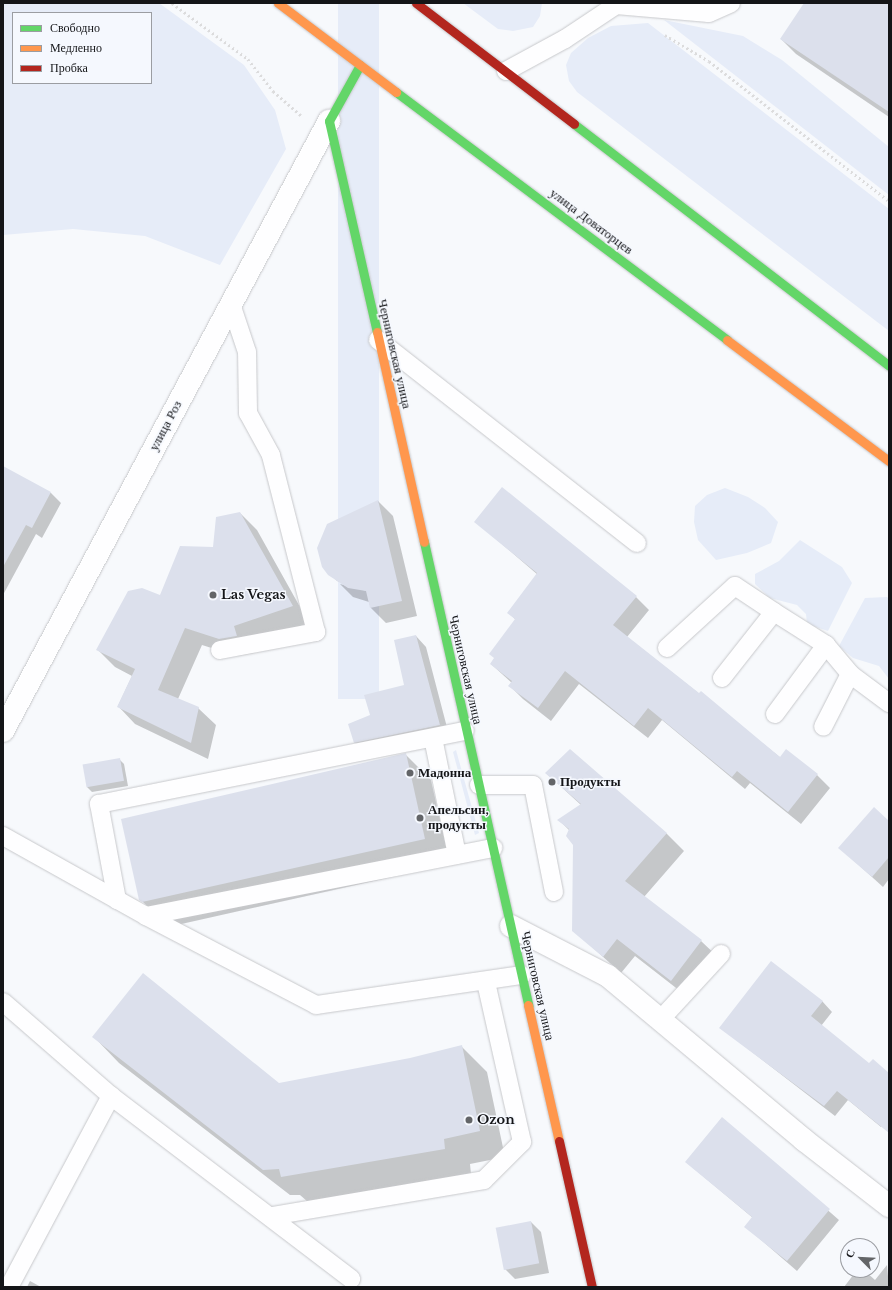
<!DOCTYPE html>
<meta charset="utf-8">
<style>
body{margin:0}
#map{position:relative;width:892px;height:1290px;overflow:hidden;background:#f7f9fc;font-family:"Libre Baskerville",serif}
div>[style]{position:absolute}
.green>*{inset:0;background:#e6ecf8;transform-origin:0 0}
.shadow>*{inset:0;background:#0003}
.building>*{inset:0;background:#dce0ec;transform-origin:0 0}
.path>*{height:2.5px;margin-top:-1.25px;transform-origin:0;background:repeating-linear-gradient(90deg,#dcdcdd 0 2px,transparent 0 5px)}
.roads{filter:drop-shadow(0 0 1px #c7c8cb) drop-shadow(0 0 1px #c7c8cb)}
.lane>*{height:18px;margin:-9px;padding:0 9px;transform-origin:9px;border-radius:9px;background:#fefeff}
.street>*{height:22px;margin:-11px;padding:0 11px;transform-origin:11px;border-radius:11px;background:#fefeff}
.fast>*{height:9px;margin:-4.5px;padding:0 4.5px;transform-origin:4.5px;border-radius:4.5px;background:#63d668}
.slow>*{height:9px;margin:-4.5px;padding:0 4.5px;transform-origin:4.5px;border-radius:4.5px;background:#ff974d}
.jam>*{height:9px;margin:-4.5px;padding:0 4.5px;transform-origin:4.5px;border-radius:4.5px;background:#b3261e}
.dots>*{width:11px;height:11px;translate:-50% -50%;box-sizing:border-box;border:2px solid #f5f8fe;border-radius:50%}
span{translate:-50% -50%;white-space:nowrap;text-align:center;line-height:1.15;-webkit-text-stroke:3px #f5f8fe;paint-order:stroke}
.street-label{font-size:13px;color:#141518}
.poi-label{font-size:13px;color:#141518;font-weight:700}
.left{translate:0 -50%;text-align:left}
.frame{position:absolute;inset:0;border:4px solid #141518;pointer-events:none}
.legend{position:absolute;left:12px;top:12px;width:140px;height:72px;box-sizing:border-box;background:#f5f8fe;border:1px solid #9b9da2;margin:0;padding:5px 7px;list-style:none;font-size:12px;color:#141518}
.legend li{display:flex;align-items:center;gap:8px;height:20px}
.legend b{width:20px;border:1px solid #9b9da2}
.north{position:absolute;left:840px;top:1238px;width:40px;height:40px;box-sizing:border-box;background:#f5f8fe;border:1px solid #9b9da2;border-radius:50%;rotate:294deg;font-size:11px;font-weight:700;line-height:16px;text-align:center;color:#141518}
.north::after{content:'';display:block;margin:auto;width:14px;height:18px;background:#636568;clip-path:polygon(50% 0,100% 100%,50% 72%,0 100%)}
</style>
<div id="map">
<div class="green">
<div style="clip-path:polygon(evenodd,3px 3px,159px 3px,244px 65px,275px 110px,286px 149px,220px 265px,145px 236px,73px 229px,3px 235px,3px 3px,13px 13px,151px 13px,151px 83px,13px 83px,13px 13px)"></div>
<div style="left:338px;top:3px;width:41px;height:696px"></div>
<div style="clip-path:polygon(463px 3px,542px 3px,540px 16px,533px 27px,513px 31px,498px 29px)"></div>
<div style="clip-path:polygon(664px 20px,743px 36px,782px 60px,889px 147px,889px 195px)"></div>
<div style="clip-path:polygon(648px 23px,889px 209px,889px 331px,577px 92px,569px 81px,566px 65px,571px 53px,588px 38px,611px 26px)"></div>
<div style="clip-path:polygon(725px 488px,748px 497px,765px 508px,778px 522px,771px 543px,747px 553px,716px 560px,698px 540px,694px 522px,695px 506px,707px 495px)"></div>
<div style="clip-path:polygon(800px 540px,842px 567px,852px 583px,828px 631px,807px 624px,806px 614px,797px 605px,770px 598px,755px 584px,755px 574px,779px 561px)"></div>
<div style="clip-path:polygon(887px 597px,889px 599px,889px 679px,879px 666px,853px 658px,839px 646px,865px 598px)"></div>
<div style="clip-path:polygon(456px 750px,479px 833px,475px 835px,453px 752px)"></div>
</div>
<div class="shadow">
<div style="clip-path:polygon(805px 3px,883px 3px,889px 7px,889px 117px,796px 54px,781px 39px)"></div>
<div style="clip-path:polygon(3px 467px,51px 493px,61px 503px,42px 538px,36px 534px,3px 595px)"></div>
<div style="clip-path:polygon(378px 501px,393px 516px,417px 616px,386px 623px,371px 608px,369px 602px,353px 597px,340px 584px,371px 592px,337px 581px,323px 566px,328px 525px)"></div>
<div style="clip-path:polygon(240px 513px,257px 530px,309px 623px,251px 643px,254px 653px,237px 656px,202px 645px,178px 699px,198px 708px,216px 725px,208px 759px,135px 724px,118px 706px,132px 676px,115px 667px,98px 650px,214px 548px)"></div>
<div style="clip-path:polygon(476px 522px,636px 597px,649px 610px,627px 637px,781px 758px,817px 775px,830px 788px,801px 824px,750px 783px,745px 789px,662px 720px,648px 738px,579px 684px,551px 721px,523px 699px,510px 686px,512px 683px,491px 664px,516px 620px,509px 613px,538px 575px)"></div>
<div style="clip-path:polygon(416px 636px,426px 647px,449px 735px,365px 752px,354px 742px,371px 715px,405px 686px)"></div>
<div style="clip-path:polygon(406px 755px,431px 780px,450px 864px,168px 927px,140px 899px)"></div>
<div style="clip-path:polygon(119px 759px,124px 764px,128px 786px,92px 792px,87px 787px)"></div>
<div style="clip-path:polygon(546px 773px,666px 833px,684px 851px,644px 897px,701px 941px,719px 958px,689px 998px,635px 956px,621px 973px,573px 930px,574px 845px,570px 831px,559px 820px,581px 805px)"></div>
<div style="clip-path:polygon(889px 822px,889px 879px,883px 887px,840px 848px)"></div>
<div style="clip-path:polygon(822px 1001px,832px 1012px,821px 1026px,869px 1065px,889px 1074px,889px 1117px,881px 1127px,848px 1100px,835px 1116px,721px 1028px)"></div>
<div style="clip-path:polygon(94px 1037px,279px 1084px,410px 1059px,461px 1046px,487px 1072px,505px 1157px,470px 1164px,471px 1174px,308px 1202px,300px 1195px,290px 1195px,119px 1063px)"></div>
<div style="clip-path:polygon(722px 1118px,839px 1220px,797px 1271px,746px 1227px,753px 1218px,686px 1162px)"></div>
<div style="clip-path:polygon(531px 1222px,541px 1232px,549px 1273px,515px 1279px,505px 1269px)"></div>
<div style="clip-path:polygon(887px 1265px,889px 1287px,844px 1287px,857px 1270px,864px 1270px,875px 1280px)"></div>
<div style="clip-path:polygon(30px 1281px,41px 1287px,27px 1287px)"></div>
</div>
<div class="building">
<div style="clip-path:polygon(804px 3px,889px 3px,889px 112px,780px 39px)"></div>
<div style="clip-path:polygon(3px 466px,51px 492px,32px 528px,26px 525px,3px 567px)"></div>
<div style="clip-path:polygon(502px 487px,637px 596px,613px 625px,699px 693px,701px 691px,780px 757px,786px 749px,818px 774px,788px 812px,737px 771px,732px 777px,648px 708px,634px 726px,565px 671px,538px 708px,508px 686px,512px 681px,490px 664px,494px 658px,489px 654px,515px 619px,507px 613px,537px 573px,474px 522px)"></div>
<div style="clip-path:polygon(378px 500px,402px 601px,370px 608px,366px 591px,348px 588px,328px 575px,322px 567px,317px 548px,327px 524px)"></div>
<div style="clip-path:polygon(240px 512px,293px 606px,234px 626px,237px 636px,219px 639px,185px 628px,158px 690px,199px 707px,191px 743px,117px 707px,135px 669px,96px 650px,128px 591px,142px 588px,160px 595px,180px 546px,213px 547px,216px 517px)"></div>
<div style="clip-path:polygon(416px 635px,440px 725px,354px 743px,348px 724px,370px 715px,364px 695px,404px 685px,394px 640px)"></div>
<div style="clip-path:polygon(570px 749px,667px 833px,625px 881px,702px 940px,671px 981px,617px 939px,603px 957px,572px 931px,573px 845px,566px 836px,569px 829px,557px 820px,581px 804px,545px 773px)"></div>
<div style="clip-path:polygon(406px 753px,425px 839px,142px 902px,139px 900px,121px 819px)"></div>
<div style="left:120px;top:758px;width:23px;height:38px;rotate:80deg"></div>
<div style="clip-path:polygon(874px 807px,889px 821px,889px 857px,872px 877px,838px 848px)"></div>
<div style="clip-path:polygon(771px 961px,823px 1001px,811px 1016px,869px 1063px,873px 1059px,889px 1073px,889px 1133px,837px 1091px,824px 1106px,719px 1028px)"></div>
<div style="clip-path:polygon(143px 973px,279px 1083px,410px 1058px,462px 1045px,480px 1131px,444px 1139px,445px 1149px,281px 1177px,279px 1169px,263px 1170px,92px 1037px)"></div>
<div style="clip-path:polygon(722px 1117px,830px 1209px,787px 1261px,744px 1227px,752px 1217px,685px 1162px)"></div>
<div style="left:531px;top:1221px;width:43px;height:36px;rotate:79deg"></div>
</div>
<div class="path">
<div style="left:172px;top:3px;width:94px;rotate:36.4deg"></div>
<div style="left:248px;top:59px;width:41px;rotate:52deg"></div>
<div style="left:273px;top:91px;width:38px;rotate:41deg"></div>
<div style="left:665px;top:35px;width:51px;rotate:30.6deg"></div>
<div style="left:709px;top:61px;width:228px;rotate:37.9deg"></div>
</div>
<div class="roads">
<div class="lane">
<div style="left:506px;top:71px;width:67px;rotate:-28.5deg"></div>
<div style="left:565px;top:39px;width:61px;rotate:-33.7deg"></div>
<div style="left:616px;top:5px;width:93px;rotate:4.9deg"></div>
<div style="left:709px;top:13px;width:24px;rotate:-24deg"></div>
<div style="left:378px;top:340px;width:329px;rotate:38.1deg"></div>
<div style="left:667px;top:648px;width:92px;rotate:-42.4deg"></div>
<div style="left:735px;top:586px;width:47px;rotate:33.7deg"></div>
<div style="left:220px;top:650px;width:98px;rotate:-10.6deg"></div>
<div style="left:316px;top:632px;width:183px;rotate:-104.3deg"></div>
<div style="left:271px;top:455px;width:48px;rotate:-118.7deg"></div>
<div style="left:248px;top:413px;width:61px;rotate:-90.9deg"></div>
<div style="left:247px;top:352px;width:51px;rotate:-108.4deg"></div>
<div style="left:850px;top:674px;width:49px;rotate:36.6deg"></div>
<div style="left:722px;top:678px;width:84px;rotate:-51.8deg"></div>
<div style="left:774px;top:612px;width:62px;rotate:32.4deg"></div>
<div style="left:826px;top:645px;width:38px;rotate:50deg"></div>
<div style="left:850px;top:674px;width:59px;rotate:117deg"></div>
<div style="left:775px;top:714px;width:86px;rotate:-53.5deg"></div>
<div style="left:433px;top:738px;width:119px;rotate:78.4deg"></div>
<div style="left:479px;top:785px;width:54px"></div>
<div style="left:533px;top:785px;width:109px;rotate:78.9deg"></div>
<div style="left:3px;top:836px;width:164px;rotate:29.2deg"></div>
<div style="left:146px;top:916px;width:192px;rotate:27.6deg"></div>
<div style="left:316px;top:1005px;width:208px;rotate:-8.3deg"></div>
<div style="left:117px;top:900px;width:98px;rotate:-100.6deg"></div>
<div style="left:99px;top:804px;width:373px;rotate:-11.3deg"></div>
<div style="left:146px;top:916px;width:354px;rotate:-11.1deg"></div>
<div style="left:3px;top:1002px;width:143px;rotate:41deg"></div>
<div style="left:111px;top:1096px;width:302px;rotate:37.3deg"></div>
<div style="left:660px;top:1020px;width:90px;rotate:-47.3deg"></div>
<div style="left:272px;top:1216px;width:215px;rotate:-9.6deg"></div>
<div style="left:484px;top:1180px;width:54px;rotate:-45deg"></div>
<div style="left:522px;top:1142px;width:164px;rotate:-102.7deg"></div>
<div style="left:9px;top:1287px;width:217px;rotate:-61.9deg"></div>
</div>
<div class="street">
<div style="left:3px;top:731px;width:692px;rotate:-61.88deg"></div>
<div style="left:511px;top:926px;width:109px;rotate:27.3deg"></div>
<div style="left:608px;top:976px;width:256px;rotate:39.9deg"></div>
<div style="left:804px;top:1140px;width:108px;rotate:37.8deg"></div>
</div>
<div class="fast">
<div style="left:360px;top:65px;width:64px;rotate:119deg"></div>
<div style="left:329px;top:121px;width:216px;rotate:77.2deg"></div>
<div style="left:396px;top:92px;width:414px;rotate:36.8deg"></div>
<div style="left:574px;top:124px;width:397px;rotate:37.5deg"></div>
<div style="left:424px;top:542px;width:475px;rotate:77.3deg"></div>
</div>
<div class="slow">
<div style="left:278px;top:3px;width:148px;rotate:37deg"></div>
<div style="left:377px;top:332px;width:215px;rotate:77.4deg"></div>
<div style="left:727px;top:340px;width:202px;rotate:36.8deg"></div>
<div style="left:528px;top:1005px;width:139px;rotate:77.2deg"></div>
</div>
<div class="jam">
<div style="left:416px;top:3px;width:199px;rotate:37.4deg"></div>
<div style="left:559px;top:1141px;width:150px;rotate:77.3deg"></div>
</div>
</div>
<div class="dots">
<div style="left:213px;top:595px;background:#636568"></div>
<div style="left:410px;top:773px;background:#636568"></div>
<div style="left:552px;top:782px;background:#636568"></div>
<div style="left:420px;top:818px;background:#636568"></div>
<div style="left:469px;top:1120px;background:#636568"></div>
</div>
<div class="street-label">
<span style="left:591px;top:222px;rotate:37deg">улица Доваторцев</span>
<span style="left:394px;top:354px;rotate:77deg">Черниговская улица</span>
<span style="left:166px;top:426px;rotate:-62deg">улица Роз</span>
<span style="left:465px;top:670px;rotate:77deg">Черниговская улица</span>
<span style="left:537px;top:986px;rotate:77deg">Черниговская улица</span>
</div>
<div class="poi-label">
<span class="left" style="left:221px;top:595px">Las Vegas</span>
<span class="left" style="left:418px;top:773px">Мадонна</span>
<span class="left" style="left:560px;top:782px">Продукты</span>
<span class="left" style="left:428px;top:818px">Апельсин,<br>продукты</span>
<span class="left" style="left:477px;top:1120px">Ozon</span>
</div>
<div class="frame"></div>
<ul class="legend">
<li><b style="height:5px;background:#63d668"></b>Свободно</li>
<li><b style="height:5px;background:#ff974d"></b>Медленно</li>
<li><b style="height:5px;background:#b3261e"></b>Пробка</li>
</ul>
<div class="north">С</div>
</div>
